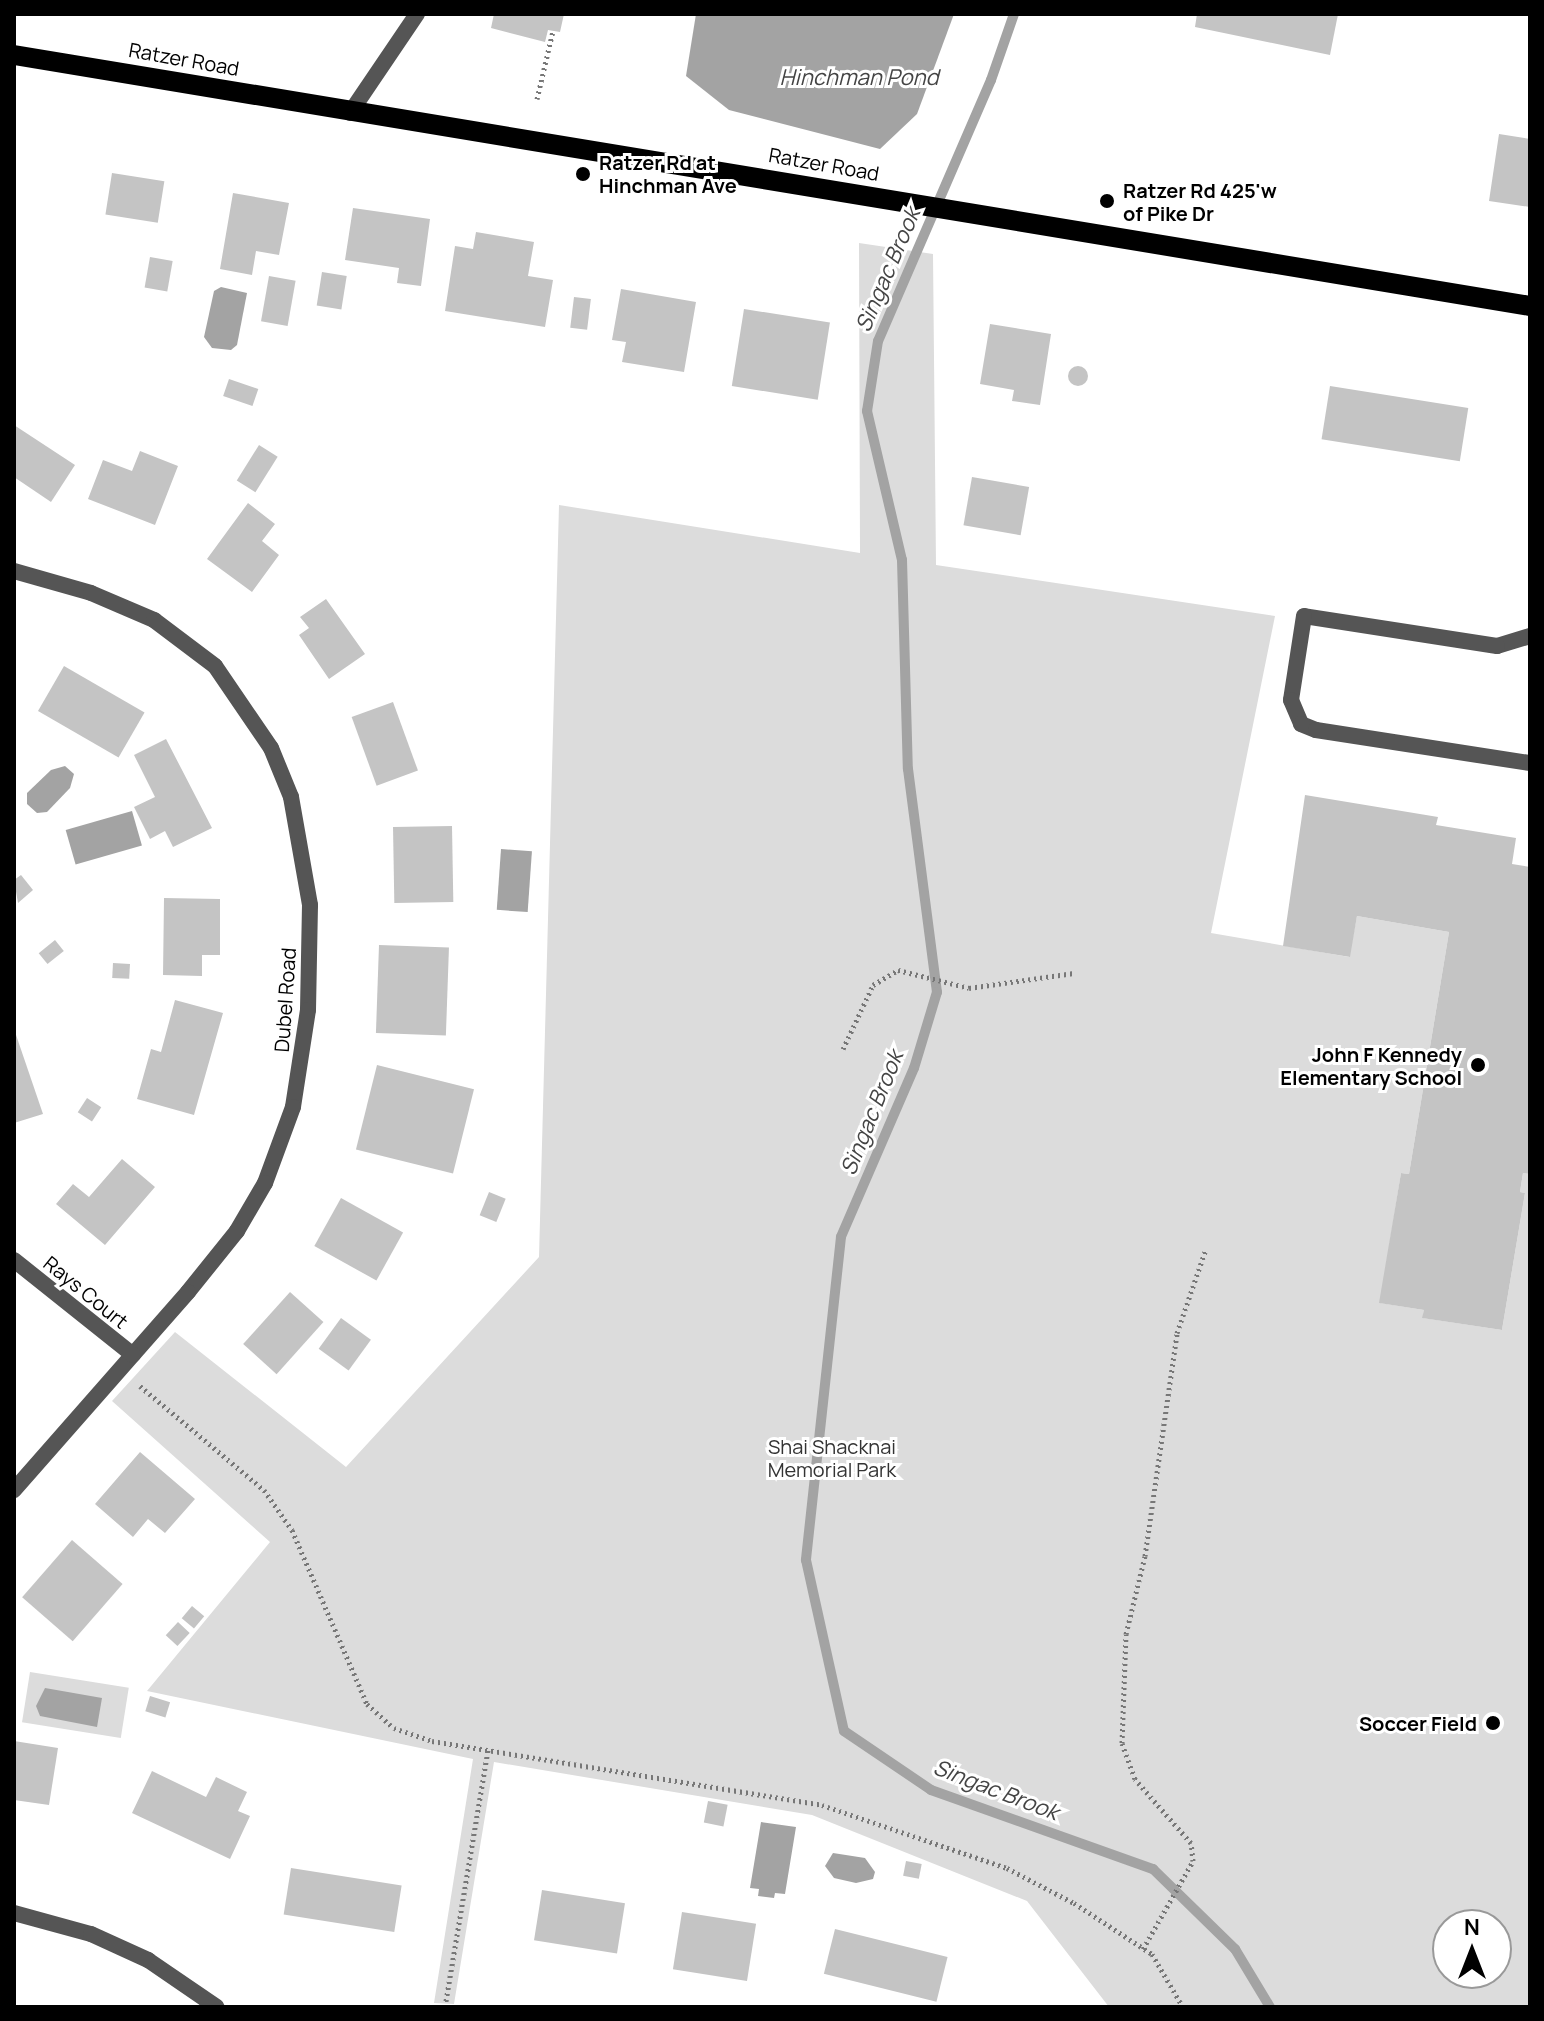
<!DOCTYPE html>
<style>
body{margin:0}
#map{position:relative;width:1544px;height:2021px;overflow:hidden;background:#fff;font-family:Manrope,sans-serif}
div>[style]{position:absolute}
.green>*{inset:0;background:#dcdcdc;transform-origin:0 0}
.water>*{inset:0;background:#a3a3a3;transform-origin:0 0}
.stream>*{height:10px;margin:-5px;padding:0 5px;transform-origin:5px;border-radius:5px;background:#a3a3a3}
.building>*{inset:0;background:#c4c4c4;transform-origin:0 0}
.round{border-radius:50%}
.path>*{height:5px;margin-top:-2.5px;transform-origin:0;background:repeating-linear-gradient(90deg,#777 0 2px,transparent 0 6px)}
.service>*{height:16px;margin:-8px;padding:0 8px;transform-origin:8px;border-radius:8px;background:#555}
.minor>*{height:16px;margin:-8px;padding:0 8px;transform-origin:8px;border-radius:8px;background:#555}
.tertiary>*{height:16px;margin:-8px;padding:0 8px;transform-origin:8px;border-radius:8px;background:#555}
.primary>*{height:20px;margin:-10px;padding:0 10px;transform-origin:10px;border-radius:10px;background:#000}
.dots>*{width:22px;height:22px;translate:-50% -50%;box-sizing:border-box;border:4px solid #fff;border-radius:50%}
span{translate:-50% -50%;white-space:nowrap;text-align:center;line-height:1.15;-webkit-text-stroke:6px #fff;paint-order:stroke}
.street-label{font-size:20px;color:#000}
.poi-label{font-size:20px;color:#000;font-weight:700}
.left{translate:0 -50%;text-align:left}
.right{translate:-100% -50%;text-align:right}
.park-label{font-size:20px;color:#333}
.water-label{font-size:22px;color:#444;font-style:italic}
.frame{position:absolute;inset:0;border:16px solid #000;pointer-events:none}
.north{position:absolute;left:1432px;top:1909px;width:80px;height:80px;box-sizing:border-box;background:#fff;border:2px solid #999;border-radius:50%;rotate:0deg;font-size:22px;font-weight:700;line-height:32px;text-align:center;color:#000}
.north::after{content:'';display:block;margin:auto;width:28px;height:36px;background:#000;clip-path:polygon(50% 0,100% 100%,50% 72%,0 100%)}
</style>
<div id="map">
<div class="green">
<div style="clip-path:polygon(evenodd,859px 243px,933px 254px,936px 565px,1275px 616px,1211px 933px,1349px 957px,1357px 916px,1449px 932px,1409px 1174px,1401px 1173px,1380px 1303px,1424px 1310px,1423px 1318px,1502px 1330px,1525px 1193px,1520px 1192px,1523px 1173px,1530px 1174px,1530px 2007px,1109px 2007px,1027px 1901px,812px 1815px,494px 1762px,454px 2004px,434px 2003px,473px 1759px,147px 1691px,270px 1542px,112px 1401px,175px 1332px,346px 1467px,539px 1257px,559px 505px,860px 553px,859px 243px,1448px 1925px,1496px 1925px,1496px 1973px,1448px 1973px,1448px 1925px)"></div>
<div style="left:30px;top:1672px;width:100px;height:51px;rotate:9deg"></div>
</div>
<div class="water">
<div style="clip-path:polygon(696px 14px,954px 14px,917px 114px,880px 149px,729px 110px,686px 76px)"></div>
<div style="clip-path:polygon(221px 287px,247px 293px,237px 345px,231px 350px,212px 348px,204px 337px,214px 291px)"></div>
<div style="clip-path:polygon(65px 766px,74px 774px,70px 788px,47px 812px,37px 813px,27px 804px,27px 793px,51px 770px)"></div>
<div style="left:132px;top:811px;width:36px;height:69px;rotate:74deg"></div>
<div style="left:501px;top:849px;width:31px;height:61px;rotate:4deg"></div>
<div style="clip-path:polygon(45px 1688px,102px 1698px,97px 1727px,40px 1716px,36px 1706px)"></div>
<div style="clip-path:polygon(761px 1822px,796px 1827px,785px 1894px,775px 1893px,774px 1898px,758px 1896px,759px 1889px,750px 1888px)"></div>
<div style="clip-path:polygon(833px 1853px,865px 1858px,875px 1872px,873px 1879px,856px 1883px,834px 1878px,825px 1866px)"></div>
</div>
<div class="stream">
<div style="left:1014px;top:14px;width:70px;rotate:109.2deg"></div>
<div style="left:991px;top:80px;width:284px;rotate:113.4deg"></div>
<div style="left:878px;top:341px;width:71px;rotate:98.9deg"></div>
<div style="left:867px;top:411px;width:153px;rotate:76.8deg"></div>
<div style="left:902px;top:560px;width:209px;rotate:88.4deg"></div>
<div style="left:908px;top:769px;width:225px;rotate:82.6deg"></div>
<div style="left:937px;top:992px;width:79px;rotate:106.8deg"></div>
<div style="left:914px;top:1068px;width:184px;rotate:113.4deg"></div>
<div style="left:841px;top:1237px;width:325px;rotate:96.2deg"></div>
<div style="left:806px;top:1560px;width:175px;rotate:77.5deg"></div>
<div style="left:844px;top:1731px;width:105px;rotate:34.1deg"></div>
<div style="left:931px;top:1790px;width:236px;rotate:19.6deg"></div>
<div style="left:1153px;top:1869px;width:115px;rotate:44.3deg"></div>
<div style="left:1235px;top:1949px;width:68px;rotate:58.9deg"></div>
</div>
<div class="building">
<div style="clip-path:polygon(494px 14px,564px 14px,560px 32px,548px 30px,545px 42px,491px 28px)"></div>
<div style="clip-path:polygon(1197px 14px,1338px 14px,1330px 55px,1195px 27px)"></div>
<div style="clip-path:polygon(1499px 134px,1530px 139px,1530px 207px,1489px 201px)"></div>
<div style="left:112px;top:173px;width:53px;height:42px;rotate:9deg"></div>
<div style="clip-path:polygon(233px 193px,289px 203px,279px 255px,256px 251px,252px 275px,220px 269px)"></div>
<div style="clip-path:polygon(353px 208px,430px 219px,421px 286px,397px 283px,399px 268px,345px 260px)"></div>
<div style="clip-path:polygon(476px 232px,534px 242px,528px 276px,553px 280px,545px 327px,445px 311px,455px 246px,473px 249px)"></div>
<div style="left:150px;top:257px;width:23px;height:31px;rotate:10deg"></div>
<div style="left:322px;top:272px;width:25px;height:34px;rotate:9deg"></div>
<div style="left:269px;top:276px;width:27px;height:46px;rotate:10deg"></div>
<div style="clip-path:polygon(621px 289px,696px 302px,684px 372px,622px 362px,626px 342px,612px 340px)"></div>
<div style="left:574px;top:297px;width:17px;height:31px;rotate:7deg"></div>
<div style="left:744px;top:309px;width:87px;height:78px;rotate:9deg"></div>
<div style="clip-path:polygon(990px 324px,1051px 334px,1040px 405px,1012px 401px,1014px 390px,980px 384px)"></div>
<div class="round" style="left:1068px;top:366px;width:20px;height:20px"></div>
<div style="left:229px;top:379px;width:31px;height:18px;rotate:19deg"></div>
<div style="left:1330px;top:386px;width:140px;height:54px;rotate:9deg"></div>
<div style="clip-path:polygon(14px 425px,75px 465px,51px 502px,14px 477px)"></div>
<div style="left:259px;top:445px;width:22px;height:42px;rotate:32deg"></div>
<div style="clip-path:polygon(140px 451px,178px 466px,155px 525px,88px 499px,103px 460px,132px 471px)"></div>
<div style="left:972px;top:477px;width:58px;height:49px;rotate:10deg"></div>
<div style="clip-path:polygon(248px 503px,275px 524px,262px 541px,279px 555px,252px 592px,207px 559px)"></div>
<div style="clip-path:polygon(326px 599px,365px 654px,329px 679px,299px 635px,309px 628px,300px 617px)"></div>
<div style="left:64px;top:666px;width:93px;height:52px;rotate:30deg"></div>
<div style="left:393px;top:702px;width:73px;height:44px;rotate:70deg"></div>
<div style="clip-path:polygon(166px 739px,212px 828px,173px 847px,165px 831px,150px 839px,134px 807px,155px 797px,134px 755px)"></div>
<div style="clip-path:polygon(1305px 795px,1438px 817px,1436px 825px,1516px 838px,1512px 864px,1530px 867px,1530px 1174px,1523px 1173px,1520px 1192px,1525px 1193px,1502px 1330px,1422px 1318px,1424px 1310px,1379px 1303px,1401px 1173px,1409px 1174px,1449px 932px,1357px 916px,1350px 957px,1283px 946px)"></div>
<div style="left:452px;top:826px;width:76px;height:59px;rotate:89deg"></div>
<div style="clip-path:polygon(21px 875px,33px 890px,18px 903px,14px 880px)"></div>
<div style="clip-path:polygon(164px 898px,220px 899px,220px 955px,202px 955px,202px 976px,163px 975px)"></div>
<div style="left:55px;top:940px;width:14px;height:21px;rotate:51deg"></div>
<div style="left:379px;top:945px;width:70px;height:88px;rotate:2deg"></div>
<div style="left:113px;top:963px;width:17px;height:15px;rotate:3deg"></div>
<div style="clip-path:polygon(175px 1000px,223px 1013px,194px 1115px,137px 1099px,151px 1049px,161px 1052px)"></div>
<div style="clip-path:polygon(14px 1029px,43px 1114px,14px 1123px)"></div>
<div style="left:377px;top:1065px;width:100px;height:87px;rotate:14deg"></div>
<div style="left:87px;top:1098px;width:17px;height:17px;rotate:33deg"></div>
<div style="clip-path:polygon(122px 1159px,155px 1187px,105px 1245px,56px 1204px,73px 1184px,89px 1197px)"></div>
<div style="left:489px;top:1192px;width:18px;height:25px;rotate:22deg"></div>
<div style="left:341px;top:1198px;width:71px;height:55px;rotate:29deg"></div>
<div style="left:290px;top:1292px;width:45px;height:70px;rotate:42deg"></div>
<div style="left:341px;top:1318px;width:37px;height:38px;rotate:36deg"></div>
<div style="clip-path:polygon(140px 1452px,195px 1499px,165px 1533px,148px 1519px,133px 1537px,95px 1504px)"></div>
<div style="left:72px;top:1540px;width:67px;height:76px;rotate:41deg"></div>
<div style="left:192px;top:1606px;width:16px;height:16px;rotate:40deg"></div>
<div style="left:178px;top:1622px;width:16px;height:18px;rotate:43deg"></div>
<div style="left:150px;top:1696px;width:21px;height:16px;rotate:17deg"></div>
<div style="clip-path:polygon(14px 1741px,58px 1748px,49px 1805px,14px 1800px)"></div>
<div style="clip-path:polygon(152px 1771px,206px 1797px,216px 1777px,247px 1792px,238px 1811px,250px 1816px,230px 1859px,132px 1813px)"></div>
<div style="left:708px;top:1801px;width:20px;height:22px;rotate:11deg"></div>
<div style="left:906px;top:1861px;width:16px;height:15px;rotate:11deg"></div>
<div style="left:291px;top:1868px;width:112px;height:47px;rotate:9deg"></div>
<div style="left:542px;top:1890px;width:84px;height:51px;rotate:9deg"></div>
<div style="left:682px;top:1912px;width:75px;height:58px;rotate:9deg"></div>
<div style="left:835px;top:1929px;width:116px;height:46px;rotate:14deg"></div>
</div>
<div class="path">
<div style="left:537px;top:99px;width:70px;rotate:-76.8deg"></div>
<div style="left:843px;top:1049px;width:71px;rotate:-64.9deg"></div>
<div style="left:873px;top:985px;width:29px;rotate:-31deg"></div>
<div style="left:898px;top:970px;width:73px;rotate:14.2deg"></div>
<div style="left:969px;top:988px;width:106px;rotate:-8.1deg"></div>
<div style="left:140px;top:1386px;width:162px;rotate:40deg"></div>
<div style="left:264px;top:1490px;width:49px;rotate:55deg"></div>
<div style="left:292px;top:1530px;width:189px;rotate:66.7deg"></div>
<div style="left:367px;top:1704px;width:36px;rotate:42deg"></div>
<div style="left:394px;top:1728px;width:40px;rotate:18.9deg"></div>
<div style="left:432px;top:1741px;width:395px;rotate:9.3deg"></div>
<div style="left:822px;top:1805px;width:195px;rotate:18.8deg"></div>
<div style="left:1007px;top:1868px;width:76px;rotate:27.6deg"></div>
<div style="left:1074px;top:1903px;width:93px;rotate:33.2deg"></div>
<div style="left:1152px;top:1954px;width:61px;rotate:59.7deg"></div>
<div style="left:1143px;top:1949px;width:101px;rotate:-60.4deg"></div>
<div style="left:1193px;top:1861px;width:18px;rotate:-96deg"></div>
<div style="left:1191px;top:1843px;width:85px;rotate:-131.2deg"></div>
<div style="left:1135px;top:1779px;width:38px;rotate:-110deg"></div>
<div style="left:1122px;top:1743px;width:109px;rotate:-87.9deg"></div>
<div style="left:1126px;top:1634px;width:80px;rotate:-76.3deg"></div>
<div style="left:1145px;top:1556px;width:225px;rotate:-81.8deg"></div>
<div style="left:1177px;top:1333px;width:89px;rotate:-71deg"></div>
<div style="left:445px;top:2007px;width:261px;rotate:-80.5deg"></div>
</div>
<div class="service">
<div style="left:1530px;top:636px;width:34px;rotate:163deg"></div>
<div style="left:1497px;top:646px;width:195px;rotate:-171.2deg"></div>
<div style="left:1304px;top:616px;width:85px;rotate:98.8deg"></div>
<div style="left:1291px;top:700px;width:26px;rotate:67deg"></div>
<div style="left:1301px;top:724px;width:16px;rotate:22deg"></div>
<div style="left:1316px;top:730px;width:217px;rotate:8.8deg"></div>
</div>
<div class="minor">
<div style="left:14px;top:571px;width:80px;rotate:15.9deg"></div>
<div style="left:91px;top:593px;width:69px;rotate:23.2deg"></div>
<div style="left:154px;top:620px;width:76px;rotate:37deg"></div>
<div style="left:215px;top:666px;width:99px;rotate:55.7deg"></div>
<div style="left:271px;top:748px;width:53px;rotate:67.8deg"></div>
<div style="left:291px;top:797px;width:110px;rotate:80deg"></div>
<div style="left:310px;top:905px;width:105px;rotate:91.1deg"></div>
<div style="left:308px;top:1010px;width:98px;rotate:98.8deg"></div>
<div style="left:293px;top:1107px;width:81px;rotate:110.2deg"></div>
<div style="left:265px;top:1183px;width:56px;rotate:120.3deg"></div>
<div style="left:237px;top:1231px;width:78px;rotate:128.8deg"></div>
<div style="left:188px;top:1292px;width:264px;rotate:131.3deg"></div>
<div style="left:14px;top:1260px;width:152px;rotate:38.6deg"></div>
<div style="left:14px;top:1913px;width:80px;rotate:15.3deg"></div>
<div style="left:91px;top:1934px;width:63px;rotate:24.5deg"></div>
<div style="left:148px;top:1960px;width:83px;rotate:34.3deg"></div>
</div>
<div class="tertiary">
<div style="left:350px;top:113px;width:120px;rotate:-55.9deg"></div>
</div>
<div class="primary">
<div style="left:14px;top:55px;width:1537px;rotate:9.4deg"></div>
</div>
<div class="dots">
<div style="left:583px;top:174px;background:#000"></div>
<div style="left:1107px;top:201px;background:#000"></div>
<div style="left:1478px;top:1065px;background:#000"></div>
<div style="left:1493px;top:1723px;background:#000"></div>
</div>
<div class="street-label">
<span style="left:184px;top:59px;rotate:10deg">Ratzer Road</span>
<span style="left:824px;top:164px;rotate:10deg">Ratzer Road</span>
<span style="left:285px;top:1000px;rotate:-86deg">Dubel Road</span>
<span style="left:86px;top:1292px;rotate:39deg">Rays Court</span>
</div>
<div class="poi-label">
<span class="left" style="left:599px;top:174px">Ratzer Rd at<br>Hinchman Ave</span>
<span class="left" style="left:1123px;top:202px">Ratzer Rd 425'w<br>of Pike Dr</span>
<span class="right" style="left:1462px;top:1066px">John F Kennedy<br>Elementary School</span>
<span class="right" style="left:1477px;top:1723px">Soccer Field</span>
</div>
<div class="park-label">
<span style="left:832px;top:1458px">Shai Shacknai<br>Memorial Park</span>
</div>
<div class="water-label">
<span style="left:859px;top:78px">Hinchman Pond</span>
<span style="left:888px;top:270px;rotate:-67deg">Singac Brook</span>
<span style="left:872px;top:1113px;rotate:-68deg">Singac Brook</span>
<span style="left:996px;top:1790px;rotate:21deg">Singac Brook</span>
</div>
<div class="frame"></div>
<div class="north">N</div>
</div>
